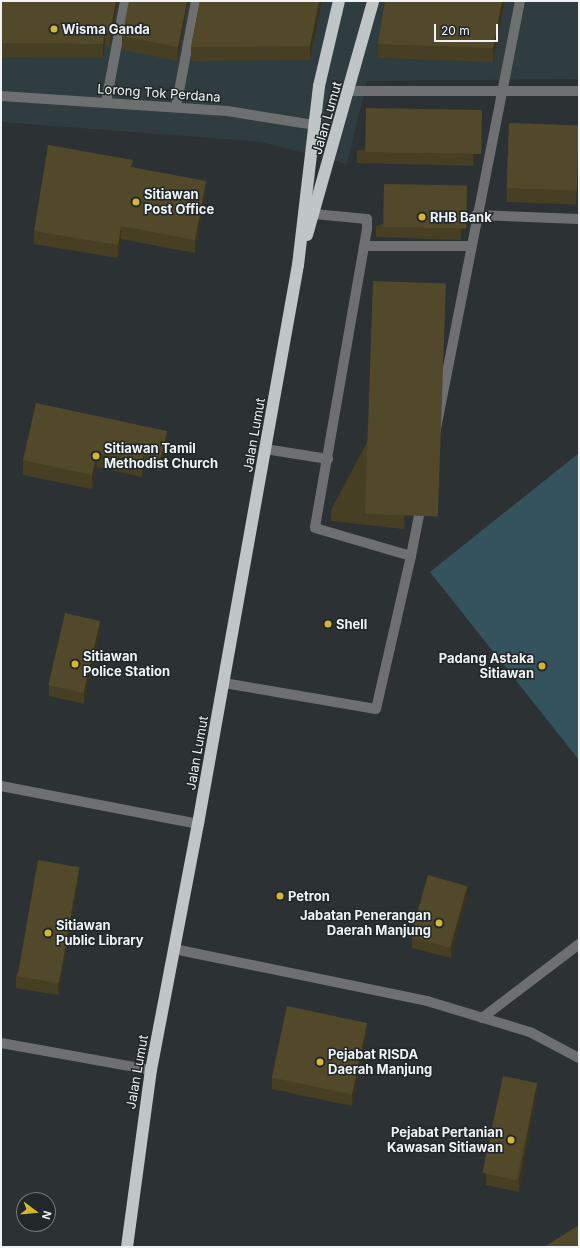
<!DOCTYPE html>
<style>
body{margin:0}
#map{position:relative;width:580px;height:1248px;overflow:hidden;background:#2c3133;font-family:Inter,sans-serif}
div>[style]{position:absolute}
.built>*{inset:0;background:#2f3c40}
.green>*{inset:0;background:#34535c}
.minor>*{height:10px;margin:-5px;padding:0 5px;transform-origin:5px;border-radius:5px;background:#6d6f70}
.highway>*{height:12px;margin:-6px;padding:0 6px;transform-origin:6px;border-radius:6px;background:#c0c6c8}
.wall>*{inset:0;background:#463f24;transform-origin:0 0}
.shaded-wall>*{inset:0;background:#39331d}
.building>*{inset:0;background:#51492a;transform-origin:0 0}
.dots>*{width:11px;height:11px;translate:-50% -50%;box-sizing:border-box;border:2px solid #222829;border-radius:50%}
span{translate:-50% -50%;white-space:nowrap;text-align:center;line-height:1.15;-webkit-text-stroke:3px #222829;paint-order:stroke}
.poi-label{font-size:13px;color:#f0f3f4;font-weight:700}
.left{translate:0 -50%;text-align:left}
.right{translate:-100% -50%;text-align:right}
.street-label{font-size:13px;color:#f0f3f4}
.frame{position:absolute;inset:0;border:2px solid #f0f3f4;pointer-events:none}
.north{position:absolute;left:16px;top:1192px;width:40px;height:40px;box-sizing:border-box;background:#222829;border:1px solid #74797a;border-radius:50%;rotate:106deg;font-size:11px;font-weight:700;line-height:16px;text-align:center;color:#f0f3f4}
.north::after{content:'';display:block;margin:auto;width:14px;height:18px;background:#d3b635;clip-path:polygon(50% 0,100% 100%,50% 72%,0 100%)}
.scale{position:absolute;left:434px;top:24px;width:64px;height:18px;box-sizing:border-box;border:2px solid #f0f3f4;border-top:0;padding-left:5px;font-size:12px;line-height:14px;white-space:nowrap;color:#f0f3f4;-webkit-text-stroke:3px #222829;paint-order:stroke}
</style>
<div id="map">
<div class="built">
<div style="clip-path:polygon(1px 1px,579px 1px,579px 79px,367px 81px,347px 164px,261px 142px,1px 122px)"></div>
</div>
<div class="green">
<div style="clip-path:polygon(579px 453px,579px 760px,430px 572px)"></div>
</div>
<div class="minor">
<div style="left:350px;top:91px;width:229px"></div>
<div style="left:1px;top:96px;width:226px;rotate:3.8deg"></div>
<div style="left:227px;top:111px;width:88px;rotate:9.1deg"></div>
<div style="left:106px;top:102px;width:103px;rotate:-79.3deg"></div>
<div style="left:176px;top:107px;width:108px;rotate:-79.3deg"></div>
<div style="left:314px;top:214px;width:53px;rotate:5.4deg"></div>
<div style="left:367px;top:219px;width:10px;rotate:90deg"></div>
<div style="left:367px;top:229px;width:303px;rotate:99.9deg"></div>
<div style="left:315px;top:528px;width:100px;rotate:16.3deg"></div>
<div style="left:476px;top:215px;width:103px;rotate:2.2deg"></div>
<div style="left:366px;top:246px;width:104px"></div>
<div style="left:265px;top:449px;width:64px;rotate:9deg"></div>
<div style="left:224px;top:683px;width:154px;rotate:9.7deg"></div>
<div style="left:376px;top:709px;width:157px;rotate:-77.1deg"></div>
<div style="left:411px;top:556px;width:566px;rotate:-78.89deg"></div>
<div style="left:1px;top:786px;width:201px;rotate:10.9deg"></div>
<div style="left:174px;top:949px;width:258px;rotate:11.6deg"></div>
<div style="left:427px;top:1001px;width:108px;rotate:16.8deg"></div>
<div style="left:530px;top:1032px;width:55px;rotate:28deg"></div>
<div style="left:482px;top:1018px;width:122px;rotate:-37.3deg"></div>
<div style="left:1px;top:1043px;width:152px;rotate:10.2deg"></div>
</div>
<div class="highway">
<div style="left:307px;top:235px;width:243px;rotate:-74.2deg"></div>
<div style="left:127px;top:1247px;width:179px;rotate:-82.3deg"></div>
<div style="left:151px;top:1070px;width:250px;rotate:-79.2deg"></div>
<div style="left:198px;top:824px;width:568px;rotate:-79.86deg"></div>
<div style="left:298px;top:265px;width:180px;rotate:-83.3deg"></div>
<div style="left:319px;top:86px;width:87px;rotate:-76.8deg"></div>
</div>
<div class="wall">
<div style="clip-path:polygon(1px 1px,118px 1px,110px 47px,105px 46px,103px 58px,1px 57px)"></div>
<div style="clip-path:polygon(189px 1px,178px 61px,122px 50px,122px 36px)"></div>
<div style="clip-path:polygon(200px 1px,322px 1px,310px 60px,191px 61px,191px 47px)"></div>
<div style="clip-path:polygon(385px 1px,505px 1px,493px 62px,378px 58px,378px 44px)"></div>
<div style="clip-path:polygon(482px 122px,473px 166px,357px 163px,357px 151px)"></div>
<div style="left:509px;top:123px;width:70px;height:79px;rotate:2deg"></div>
<div style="clip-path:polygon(133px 167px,206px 194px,195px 253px,121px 239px,118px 258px,34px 244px,34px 231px)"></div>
<div style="clip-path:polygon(467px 197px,461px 240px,376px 237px,376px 226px)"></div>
<div style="clip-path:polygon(446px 294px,404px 529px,331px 521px,331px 510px)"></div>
<div style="clip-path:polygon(167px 446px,161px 471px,144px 467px,142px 477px,97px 467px,92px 489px,23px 475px,23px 460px)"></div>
<div style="clip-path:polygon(100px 632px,84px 704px,49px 696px,49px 685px)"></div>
<div style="clip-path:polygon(79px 878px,58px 995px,16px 988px,16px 976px)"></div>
<div style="clip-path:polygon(467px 897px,451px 958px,412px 948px,412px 937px)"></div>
<div style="clip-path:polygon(367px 1034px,352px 1106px,272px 1089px,272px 1077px)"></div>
<div style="clip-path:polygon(537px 1094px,519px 1192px,486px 1185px,486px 1174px)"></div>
<div style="left:578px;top:1200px;width:1px;height:15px"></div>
</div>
<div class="shaded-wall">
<div style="clip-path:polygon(116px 1px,118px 1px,110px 47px,110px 33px)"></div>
<div style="clip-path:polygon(187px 1px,189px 1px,178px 61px,178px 47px)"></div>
<div style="clip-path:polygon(319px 1px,322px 1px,310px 60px,310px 46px)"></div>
<div style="clip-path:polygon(502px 1px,505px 1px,493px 62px,493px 48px)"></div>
<div style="clip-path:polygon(105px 32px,105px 46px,103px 58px,103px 44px)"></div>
<div style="clip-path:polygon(482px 111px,482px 122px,473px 166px,473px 154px)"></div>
<div style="clip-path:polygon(206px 181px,206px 194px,195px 253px,195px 240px)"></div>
<div style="clip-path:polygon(467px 186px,467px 197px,461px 240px,461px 228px)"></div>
<div style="clip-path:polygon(121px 226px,121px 239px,118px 258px,118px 245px)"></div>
<div style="clip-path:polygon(446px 283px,446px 294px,404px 529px,404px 517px)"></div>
<div style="clip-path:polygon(167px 431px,167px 446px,161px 471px,161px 457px)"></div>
<div style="clip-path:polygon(97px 453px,97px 467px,92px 489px,92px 475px)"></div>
<div style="clip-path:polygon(144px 453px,144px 467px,142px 477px,142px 462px)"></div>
<div style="clip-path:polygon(100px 621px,100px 632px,84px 704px,84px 692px)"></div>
<div style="clip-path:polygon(79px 867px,79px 878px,58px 995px,58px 984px)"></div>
<div style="clip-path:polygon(467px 886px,467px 897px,451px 958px,451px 947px)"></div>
<div style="clip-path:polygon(367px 1023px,367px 1034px,352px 1106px,352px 1094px)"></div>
<div style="clip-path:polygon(537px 1083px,537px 1094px,519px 1192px,519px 1180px)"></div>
</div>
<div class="building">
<div style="clip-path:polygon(1px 1px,116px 1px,110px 33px,105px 32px,103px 44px,1px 43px)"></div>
<div style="clip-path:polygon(129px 1px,187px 1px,178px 47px,122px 36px)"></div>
<div style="clip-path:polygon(200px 1px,319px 1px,310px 46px,191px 47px)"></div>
<div style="clip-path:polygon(385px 1px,502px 1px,493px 48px,378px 44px)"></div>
<div style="left:366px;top:108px;width:116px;height:44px;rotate:1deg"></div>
<div style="left:509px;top:123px;width:70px;height:65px;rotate:2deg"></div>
<div style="clip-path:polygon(48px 145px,133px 160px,131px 167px,206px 181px,195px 240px,121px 226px,118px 245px,34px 231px)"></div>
<div style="left:384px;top:184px;width:83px;height:43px;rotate:1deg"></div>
<div style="left:373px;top:281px;width:73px;height:233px;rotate:2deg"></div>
<div style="clip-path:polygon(36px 403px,167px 431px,161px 457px,144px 453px,142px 462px,97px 453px,92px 475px,23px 460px)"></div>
<div style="left:65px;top:613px;width:36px;height:74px;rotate:13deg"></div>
<div style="left:38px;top:860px;width:42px;height:118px;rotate:10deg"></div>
<div style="left:428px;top:875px;width:41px;height:64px;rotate:16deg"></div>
<div style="left:287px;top:1006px;width:82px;height:73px;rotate:12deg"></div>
<div style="left:503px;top:1076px;width:35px;height:99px;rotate:12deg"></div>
<div style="clip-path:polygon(579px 1225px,579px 1247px,544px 1247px)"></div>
</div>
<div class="dots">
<div style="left:54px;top:29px;background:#d3b635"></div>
<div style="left:136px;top:202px;background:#d3b635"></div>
<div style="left:422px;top:217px;background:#d3b635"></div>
<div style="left:96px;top:456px;background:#d3b635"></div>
<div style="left:328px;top:624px;background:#d3b635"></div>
<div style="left:75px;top:664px;background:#d3b635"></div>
<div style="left:542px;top:666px;background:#d3b635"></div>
<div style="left:280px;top:896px;background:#d3b635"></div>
<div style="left:439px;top:923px;background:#d3b635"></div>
<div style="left:48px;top:933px;background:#d3b635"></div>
<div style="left:320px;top:1062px;background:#d3b635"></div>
<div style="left:511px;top:1140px;background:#d3b635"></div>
</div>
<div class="poi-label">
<span class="left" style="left:62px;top:29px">Wisma Ganda</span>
<span class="left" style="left:144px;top:202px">Sitiawan<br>Post Office</span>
<span class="left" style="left:430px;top:217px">RHB Bank</span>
<span class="left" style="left:104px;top:456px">Sitiawan Tamil<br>Methodist Church</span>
<span class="left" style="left:336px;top:624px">Shell</span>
<span class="left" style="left:83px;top:664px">Sitiawan<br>Police Station</span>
<span class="right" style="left:534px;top:666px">Padang Astaka<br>Sitiawan</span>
<span class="left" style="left:288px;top:896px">Petron</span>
<span class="right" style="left:431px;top:923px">Jabatan Penerangan<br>Daerah Manjung</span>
<span class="left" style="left:56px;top:933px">Sitiawan<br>Public Library</span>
<span class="left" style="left:328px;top:1062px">Pejabat RISDA<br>Daerah Manjung</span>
<span class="right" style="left:503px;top:1140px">Pejabat Pertanian<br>Kawasan Sitiawan</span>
</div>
<div class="street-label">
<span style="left:159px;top:93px;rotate:4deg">Lorong Tok Perdana</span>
<span style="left:327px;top:118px;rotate:-74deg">Jalan Lumut</span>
<span style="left:254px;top:435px;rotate:-80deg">Jalan Lumut</span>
<span style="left:197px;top:753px;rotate:-80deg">Jalan Lumut</span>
<span style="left:137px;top:1072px;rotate:-80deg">Jalan Lumut</span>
</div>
<div class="frame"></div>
<div class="north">N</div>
<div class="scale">20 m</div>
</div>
